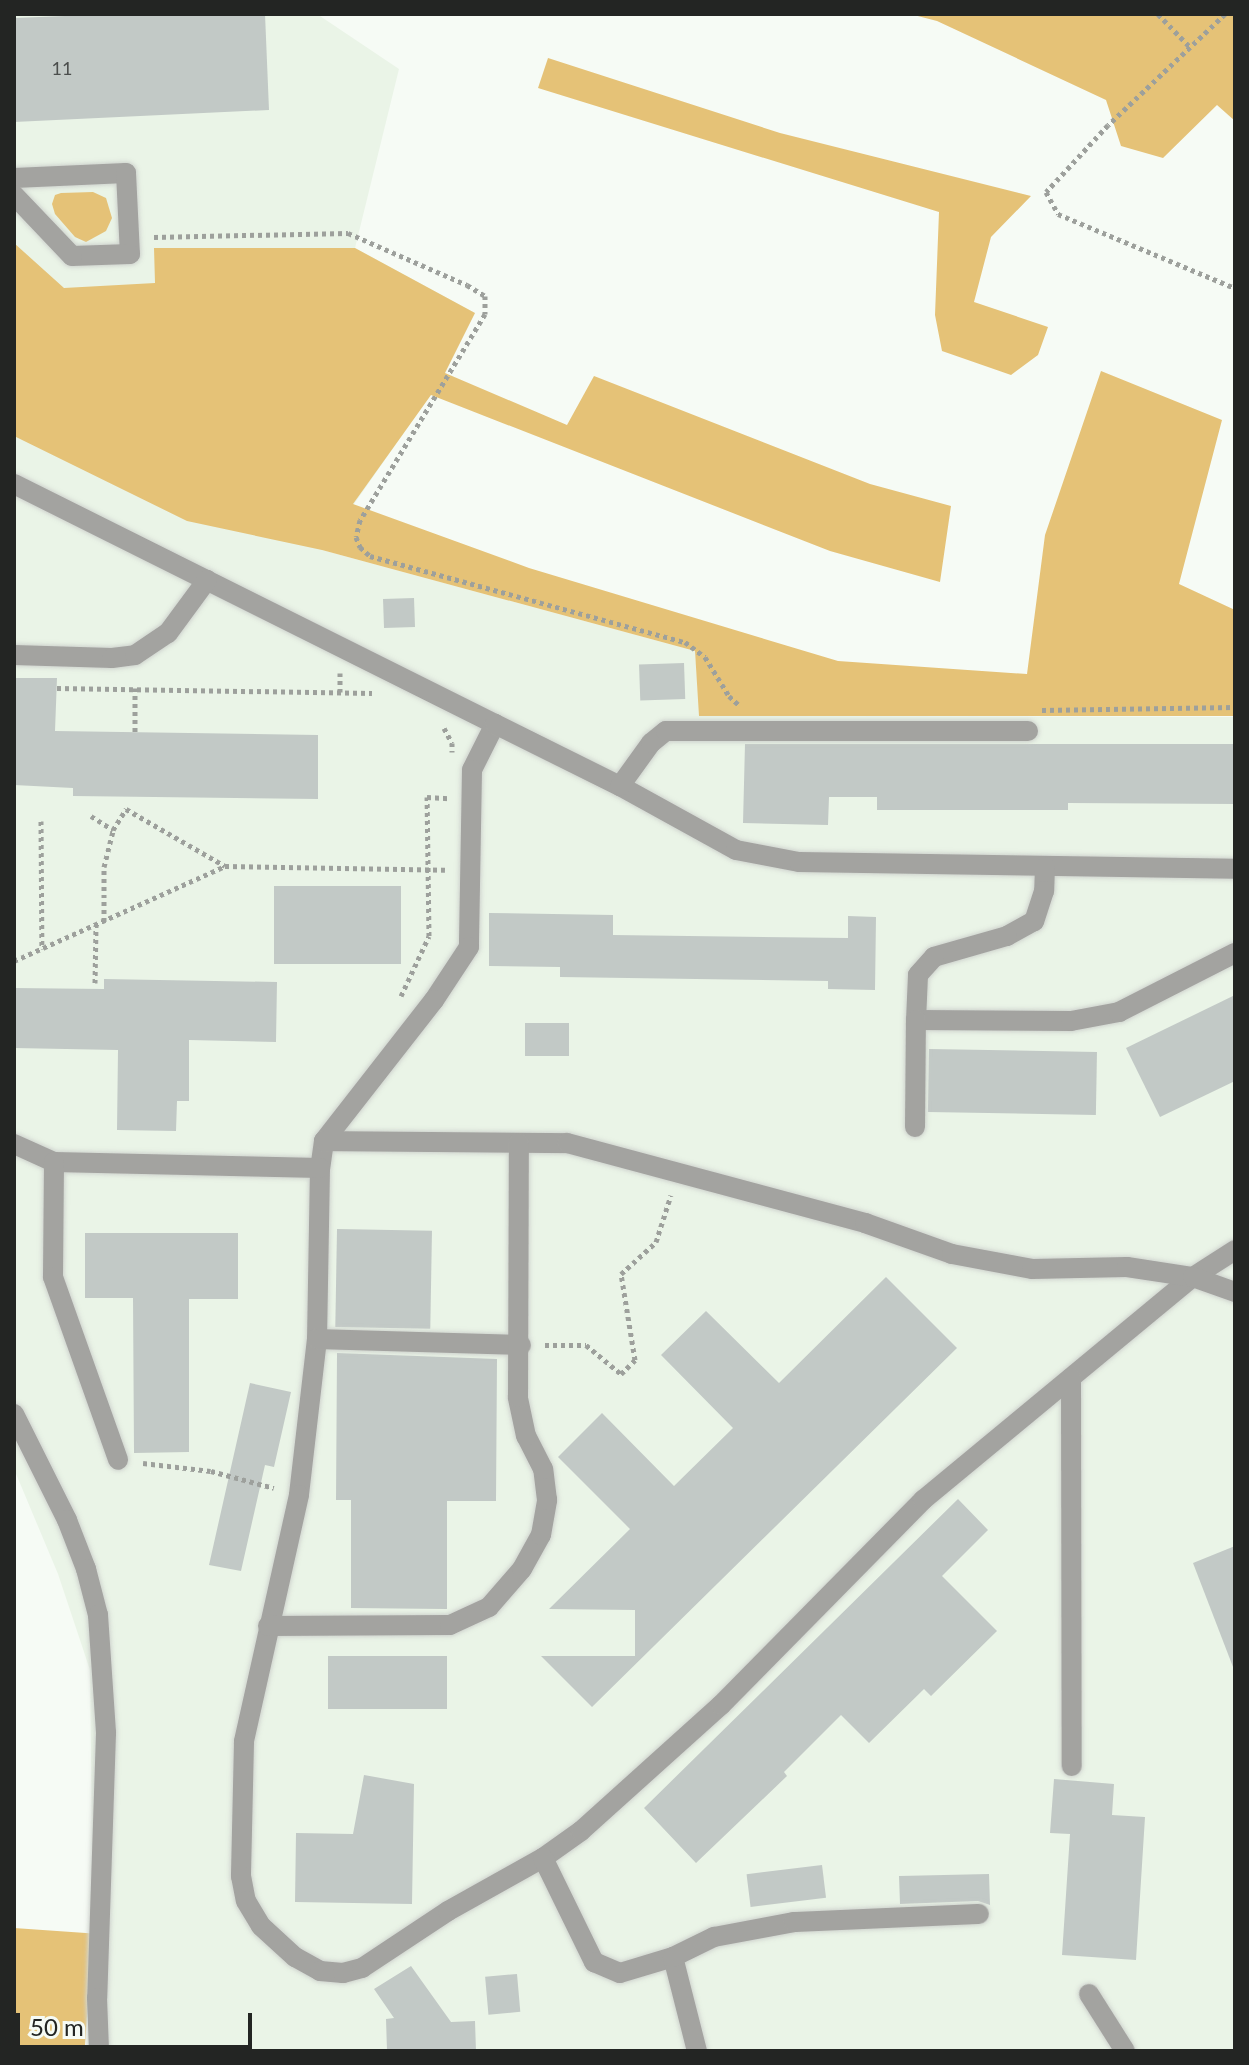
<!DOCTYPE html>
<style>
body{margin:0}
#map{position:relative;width:1249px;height:2065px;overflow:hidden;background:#f6fbf5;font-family:Lato,sans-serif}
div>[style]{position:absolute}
.built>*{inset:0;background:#eaf4e7}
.green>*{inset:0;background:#e5c277;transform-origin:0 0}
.building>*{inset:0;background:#c2c9c6;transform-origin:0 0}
.path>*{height:5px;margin-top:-2.5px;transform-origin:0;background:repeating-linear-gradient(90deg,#9da09c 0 4px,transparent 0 8px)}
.roads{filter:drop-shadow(0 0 2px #d0d4cf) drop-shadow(0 0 2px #d0d4cf)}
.minor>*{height:20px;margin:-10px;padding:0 10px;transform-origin:10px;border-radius:10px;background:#a3a3a0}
span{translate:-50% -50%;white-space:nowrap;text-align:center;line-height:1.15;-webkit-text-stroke:8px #f6fbf5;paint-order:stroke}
.number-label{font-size:18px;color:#4b4e4c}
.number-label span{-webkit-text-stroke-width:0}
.frame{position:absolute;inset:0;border:16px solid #232523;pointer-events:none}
.scale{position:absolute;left:16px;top:2013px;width:236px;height:36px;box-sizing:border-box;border:4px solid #232523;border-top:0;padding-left:10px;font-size:24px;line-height:28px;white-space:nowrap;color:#232523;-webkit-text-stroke:6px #f6fbf5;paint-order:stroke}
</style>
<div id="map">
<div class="built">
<div style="clip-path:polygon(14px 14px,317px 14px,399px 69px,355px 248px,475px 313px,431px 394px,322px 550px,695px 651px,700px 716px,1235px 717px,1235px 2051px,88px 2051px,93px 1934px,90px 1670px,58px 1574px,14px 1469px)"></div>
</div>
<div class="green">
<div style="clip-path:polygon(910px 14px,1235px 14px,1235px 121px,1217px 105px,1163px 158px,1121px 146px,1106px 100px,937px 21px)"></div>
<div style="clip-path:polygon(548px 58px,780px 133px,1031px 196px,991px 237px,974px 302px,1048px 327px,1038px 355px,1011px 375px,942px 351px,935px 315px,939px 212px,538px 88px)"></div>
<div style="clip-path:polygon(93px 192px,106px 198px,112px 218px,106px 231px,86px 242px,75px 237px,55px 214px,52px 204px,55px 195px,61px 193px)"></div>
<div style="clip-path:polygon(14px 243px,64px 288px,155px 283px,154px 248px,355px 248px,475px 313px,445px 373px,567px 425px,594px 376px,870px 484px,951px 506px,940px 582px,830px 551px,431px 395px,353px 504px,529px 568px,838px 661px,1027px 674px,1045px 535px,1101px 371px,1222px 420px,1179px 584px,1235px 610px,1235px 716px,699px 716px,695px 651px,322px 550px,187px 521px,14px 436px)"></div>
<div style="left:14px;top:1928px;width:79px;height:123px;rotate:4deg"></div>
</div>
<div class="building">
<div style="clip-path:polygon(115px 14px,265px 14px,269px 110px,14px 122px,14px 18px)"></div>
<div style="left:414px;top:598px;width:29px;height:31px;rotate:88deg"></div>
<div style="left:684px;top:663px;width:36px;height:45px;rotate:88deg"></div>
<div style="clip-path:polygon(14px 678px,57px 678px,55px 731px,318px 735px,318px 799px,73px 796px,73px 788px,14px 785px)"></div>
<div style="clip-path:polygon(745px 744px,1235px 744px,1235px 804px,1068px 803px,1068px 810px,877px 810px,877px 797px,829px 797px,828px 825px,743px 823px)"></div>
<div style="left:274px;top:886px;width:127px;height:78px"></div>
<div style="clip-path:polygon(489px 913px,613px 915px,613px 935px,848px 938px,848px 916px,876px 917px,875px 990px,828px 989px,828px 981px,560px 977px,560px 967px,489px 966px)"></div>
<div style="clip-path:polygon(104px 979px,277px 982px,276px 1042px,189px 1040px,189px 1101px,177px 1101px,176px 1131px,117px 1130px,118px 1050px,14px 1048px,14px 988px,104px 989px)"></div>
<div style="clip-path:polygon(1235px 995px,1235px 1081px,1160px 1117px,1126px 1048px)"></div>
<div style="left:525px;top:1023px;width:44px;height:33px"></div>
<div style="left:929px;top:1049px;width:168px;height:63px;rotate:1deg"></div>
<div style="left:337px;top:1229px;width:95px;height:98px;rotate:1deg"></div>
<div style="clip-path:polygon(85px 1233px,238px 1233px,238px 1299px,189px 1299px,189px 1452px,134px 1453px,133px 1298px,85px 1298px)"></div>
<div style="clip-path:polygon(886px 1277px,957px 1348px,592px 1707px,541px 1656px,635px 1656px,635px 1610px,549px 1609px,630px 1529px,558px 1457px,602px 1413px,674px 1486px,733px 1428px,661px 1355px,706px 1311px,779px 1383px)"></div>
<div style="clip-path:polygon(337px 1353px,497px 1359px,496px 1501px,447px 1501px,447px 1609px,351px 1608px,351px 1500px,336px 1500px)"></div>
<div style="clip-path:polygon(250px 1383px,291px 1392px,274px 1467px,265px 1465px,241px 1571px,209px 1565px)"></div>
<div style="clip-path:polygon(958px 1499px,988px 1530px,942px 1576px,997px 1631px,931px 1696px,924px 1689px,869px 1743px,841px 1715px,784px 1772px,787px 1776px,696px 1863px,644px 1808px)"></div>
<div style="clip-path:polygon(1235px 1546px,1235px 1667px,1233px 1667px,1193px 1563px)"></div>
<div style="left:328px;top:1656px;width:119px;height:53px"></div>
<div style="clip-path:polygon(364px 1775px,414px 1784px,412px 1904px,295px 1902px,296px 1833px,353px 1834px)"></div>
<div style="clip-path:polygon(1054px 1779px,1114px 1784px,1112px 1815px,1145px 1817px,1136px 1960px,1062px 1955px,1070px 1834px,1050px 1833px)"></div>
<div style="left:822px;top:1865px;width:33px;height:76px;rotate:83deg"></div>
<div style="clip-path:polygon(989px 1874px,990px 1905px,978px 1901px,900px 1904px,899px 1876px)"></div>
<div style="clip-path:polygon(411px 1966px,451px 2022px,475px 2021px,476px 2051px,387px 2051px,386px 2019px,394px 2018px,374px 1989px)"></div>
<div style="left:517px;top:1974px;width:38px;height:32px;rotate:85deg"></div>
</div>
<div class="path">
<div style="left:1158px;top:14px;width:47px;rotate:45.9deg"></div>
<div style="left:1225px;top:14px;width:161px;rotate:136.5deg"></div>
<div style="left:1108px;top:125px;width:91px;rotate:132.8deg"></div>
<div style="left:1046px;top:192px;width:25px;rotate:61deg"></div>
<div style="left:1058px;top:214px;width:192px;rotate:22.7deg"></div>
<div style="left:154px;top:237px;width:194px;rotate:-1.2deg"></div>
<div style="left:348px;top:233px;width:130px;rotate:23.6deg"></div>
<div style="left:467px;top:285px;width:21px;rotate:31deg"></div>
<div style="left:485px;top:296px;width:18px;rotate:90deg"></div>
<div style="left:485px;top:314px;width:241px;rotate:121.2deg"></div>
<div style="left:360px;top:520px;width:17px;rotate:103deg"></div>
<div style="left:356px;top:537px;width:11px;rotate:68deg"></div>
<div style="left:360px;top:547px;width:13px;rotate:42deg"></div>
<div style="left:370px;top:556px;width:327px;rotate:15.3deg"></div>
<div style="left:685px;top:642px;width:25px;rotate:37deg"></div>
<div style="left:705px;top:657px;width:46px;rotate:58.4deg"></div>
<div style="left:729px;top:696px;width:15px;rotate:42deg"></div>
<div style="left:340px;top:673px;width:19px;rotate:90deg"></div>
<div style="left:57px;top:688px;width:315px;rotate:0.9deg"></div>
<div style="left:135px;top:688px;width:45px;rotate:90deg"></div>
<div style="left:1042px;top:710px;width:193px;rotate:-0.9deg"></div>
<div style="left:444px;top:728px;width:17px;rotate:62deg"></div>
<div style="left:452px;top:743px;width:9px;rotate:90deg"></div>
<div style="left:91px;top:816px;width:26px;rotate:32deg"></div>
<div style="left:41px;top:821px;width:128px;rotate:89.6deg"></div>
<div style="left:104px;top:922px;width:55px;rotate:-90deg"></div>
<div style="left:104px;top:867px;width:38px;rotate:-76deg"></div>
<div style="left:113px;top:830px;width:25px;rotate:-58deg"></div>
<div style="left:126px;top:809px;width:114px;rotate:29.9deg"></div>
<div style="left:14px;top:961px;width:231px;rotate:-24.2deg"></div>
<div style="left:225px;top:866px;width:220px;rotate:1deg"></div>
<div style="left:95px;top:983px;width:58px;rotate:-89deg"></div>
<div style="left:401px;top:996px;width:66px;rotate:-65deg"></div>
<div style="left:429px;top:936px;width:139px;rotate:-90.8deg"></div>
<div style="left:427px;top:797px;width:22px;rotate:3deg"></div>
<div style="left:545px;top:1345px;width:41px"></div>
<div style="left:586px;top:1345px;width:45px;rotate:39.6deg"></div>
<div style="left:621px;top:1374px;width:20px;rotate:-45deg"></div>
<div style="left:635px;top:1360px;width:87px;rotate:-99.2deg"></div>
<div style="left:621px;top:1274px;width:47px;rotate:-42.4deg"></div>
<div style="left:656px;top:1242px;width:49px;rotate:-72.3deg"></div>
<div style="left:143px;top:1463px;width:68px;rotate:6.7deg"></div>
<div style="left:211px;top:1471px;width:65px;rotate:15.1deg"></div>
</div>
<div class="roads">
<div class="minor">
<div style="left:14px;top:178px;width:112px;rotate:-2.6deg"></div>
<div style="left:126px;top:173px;width:81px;rotate:87.2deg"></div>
<div style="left:130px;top:254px;width:58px;rotate:178deg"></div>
<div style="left:72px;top:256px;width:84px;rotate:-133.6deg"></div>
<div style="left:14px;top:484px;width:538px;rotate:26.52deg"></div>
<div style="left:495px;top:724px;width:51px;rotate:116.6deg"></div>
<div style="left:472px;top:770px;width:177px;rotate:91deg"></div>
<div style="left:469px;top:947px;width:64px;rotate:123.4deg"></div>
<div style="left:434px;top:1000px;width:179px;rotate:128deg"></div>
<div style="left:324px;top:1141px;width:27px;rotate:98deg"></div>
<div style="left:320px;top:1168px;width:171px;rotate:91deg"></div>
<div style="left:317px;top:1339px;width:157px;rotate:96.6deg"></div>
<div style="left:299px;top:1495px;width:253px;rotate:102.6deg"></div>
<div style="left:244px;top:1742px;width:134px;rotate:91.3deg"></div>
<div style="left:241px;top:1876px;width:25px;rotate:79deg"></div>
<div style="left:246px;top:1901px;width:29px;rotate:59deg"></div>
<div style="left:261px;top:1926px;width:46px;rotate:42.4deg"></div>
<div style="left:295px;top:1957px;width:29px;rotate:29deg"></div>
<div style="left:320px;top:1971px;width:23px;rotate:5deg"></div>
<div style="left:343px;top:1973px;width:20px;rotate:-15deg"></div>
<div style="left:362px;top:1968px;width:103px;rotate:-33.5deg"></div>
<div style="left:448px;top:1911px;width:109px;rotate:-29.2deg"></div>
<div style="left:543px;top:1858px;width:47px;rotate:-35.4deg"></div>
<div style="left:581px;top:1831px;width:188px;rotate:-42deg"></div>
<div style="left:721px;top:1705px;width:288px;rotate:-45.4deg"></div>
<div style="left:923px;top:1500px;width:350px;rotate:-39.6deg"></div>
<div style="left:1193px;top:1277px;width:50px;rotate:-32.7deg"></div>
<div style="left:14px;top:655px;width:98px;rotate:1.8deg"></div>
<div style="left:112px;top:658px;width:23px;rotate:-7deg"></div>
<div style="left:135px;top:655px;width:40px;rotate:-34deg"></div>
<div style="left:168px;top:633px;width:66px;rotate:-53.7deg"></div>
<div style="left:495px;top:724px;width:140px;rotate:26.4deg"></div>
<div style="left:620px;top:786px;width:132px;rotate:28.9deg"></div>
<div style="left:736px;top:850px;width:64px;rotate:10.8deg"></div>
<div style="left:799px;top:862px;width:436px;rotate:0.9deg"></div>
<div style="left:620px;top:786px;width:53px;rotate:-54.2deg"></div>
<div style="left:651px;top:743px;width:19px;rotate:-39deg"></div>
<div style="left:666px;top:731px;width:362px"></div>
<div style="left:1045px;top:867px;width:24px;rotate:92deg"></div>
<div style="left:1044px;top:891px;width:32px;rotate:108deg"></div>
<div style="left:1034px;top:921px;width:31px;rotate:151deg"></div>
<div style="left:1007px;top:936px;width:76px;rotate:164deg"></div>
<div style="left:934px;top:957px;width:24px;rotate:132deg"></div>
<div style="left:918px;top:975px;width:45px;rotate:92.5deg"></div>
<div style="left:916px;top:1020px;width:155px;rotate:0.4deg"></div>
<div style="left:1071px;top:1021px;width:49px;rotate:-10.6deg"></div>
<div style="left:1119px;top:1012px;width:130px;rotate:-27deg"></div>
<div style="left:915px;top:1127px;width:107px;rotate:-89.5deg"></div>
<div style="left:324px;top:1141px;width:243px;rotate:0.5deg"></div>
<div style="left:567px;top:1143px;width:309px;rotate:15deg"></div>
<div style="left:865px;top:1223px;width:92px;rotate:19.6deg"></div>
<div style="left:952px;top:1254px;width:81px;rotate:10.6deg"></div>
<div style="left:1032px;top:1269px;width:95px;rotate:-1.2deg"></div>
<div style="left:1127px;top:1267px;width:67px;rotate:8.6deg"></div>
<div style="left:1193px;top:1277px;width:45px;rotate:19.7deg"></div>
<div style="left:14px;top:1144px;width:44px;rotate:24.2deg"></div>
<div style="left:54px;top:1162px;width:266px;rotate:1.3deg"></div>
<div style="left:54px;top:1162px;width:115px;rotate:90.5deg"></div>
<div style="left:53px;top:1277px;width:194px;rotate:70.4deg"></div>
<div style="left:317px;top:1339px;width:204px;rotate:1.7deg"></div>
<div style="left:1071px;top:1378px;width:388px;rotate:89.9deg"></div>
<div style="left:14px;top:1414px;width:119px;rotate:63.4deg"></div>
<div style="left:67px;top:1520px;width:53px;rotate:68.8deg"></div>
<div style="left:86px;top:1569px;width:48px;rotate:75.4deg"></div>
<div style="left:98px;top:1615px;width:118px;rotate:86.1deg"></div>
<div style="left:106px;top:1733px;width:265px;rotate:91.9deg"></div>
<div style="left:97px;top:1998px;width:53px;rotate:87.8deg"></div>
<div style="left:268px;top:1626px;width:182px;rotate:-0.3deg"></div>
<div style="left:450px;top:1625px;width:43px;rotate:-24.8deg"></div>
<div style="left:489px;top:1607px;width:50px;rotate:-49deg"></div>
<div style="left:522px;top:1569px;width:39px;rotate:-61deg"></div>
<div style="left:541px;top:1535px;width:36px;rotate:-80deg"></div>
<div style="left:547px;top:1500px;width:31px;rotate:-97deg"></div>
<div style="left:543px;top:1469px;width:37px;rotate:-117deg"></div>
<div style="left:526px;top:1436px;width:40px;rotate:-102deg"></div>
<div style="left:518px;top:1397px;width:254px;rotate:-89.8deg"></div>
<div style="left:543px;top:1858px;width:116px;rotate:63.9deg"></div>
<div style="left:594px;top:1962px;width:28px;rotate:23deg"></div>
<div style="left:620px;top:1973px;width:55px;rotate:-16.8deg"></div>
<div style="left:673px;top:1957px;width:97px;rotate:75.7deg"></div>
<div style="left:673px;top:1957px;width:46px;rotate:-26deg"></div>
<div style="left:714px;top:1937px;width:81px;rotate:-10.6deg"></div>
<div style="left:794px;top:1922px;width:185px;rotate:-2.5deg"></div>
<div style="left:1089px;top:1994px;width:67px;rotate:57.7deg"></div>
</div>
</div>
<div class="number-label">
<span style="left:62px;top:68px">11</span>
</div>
<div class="frame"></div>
<div class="scale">50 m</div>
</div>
